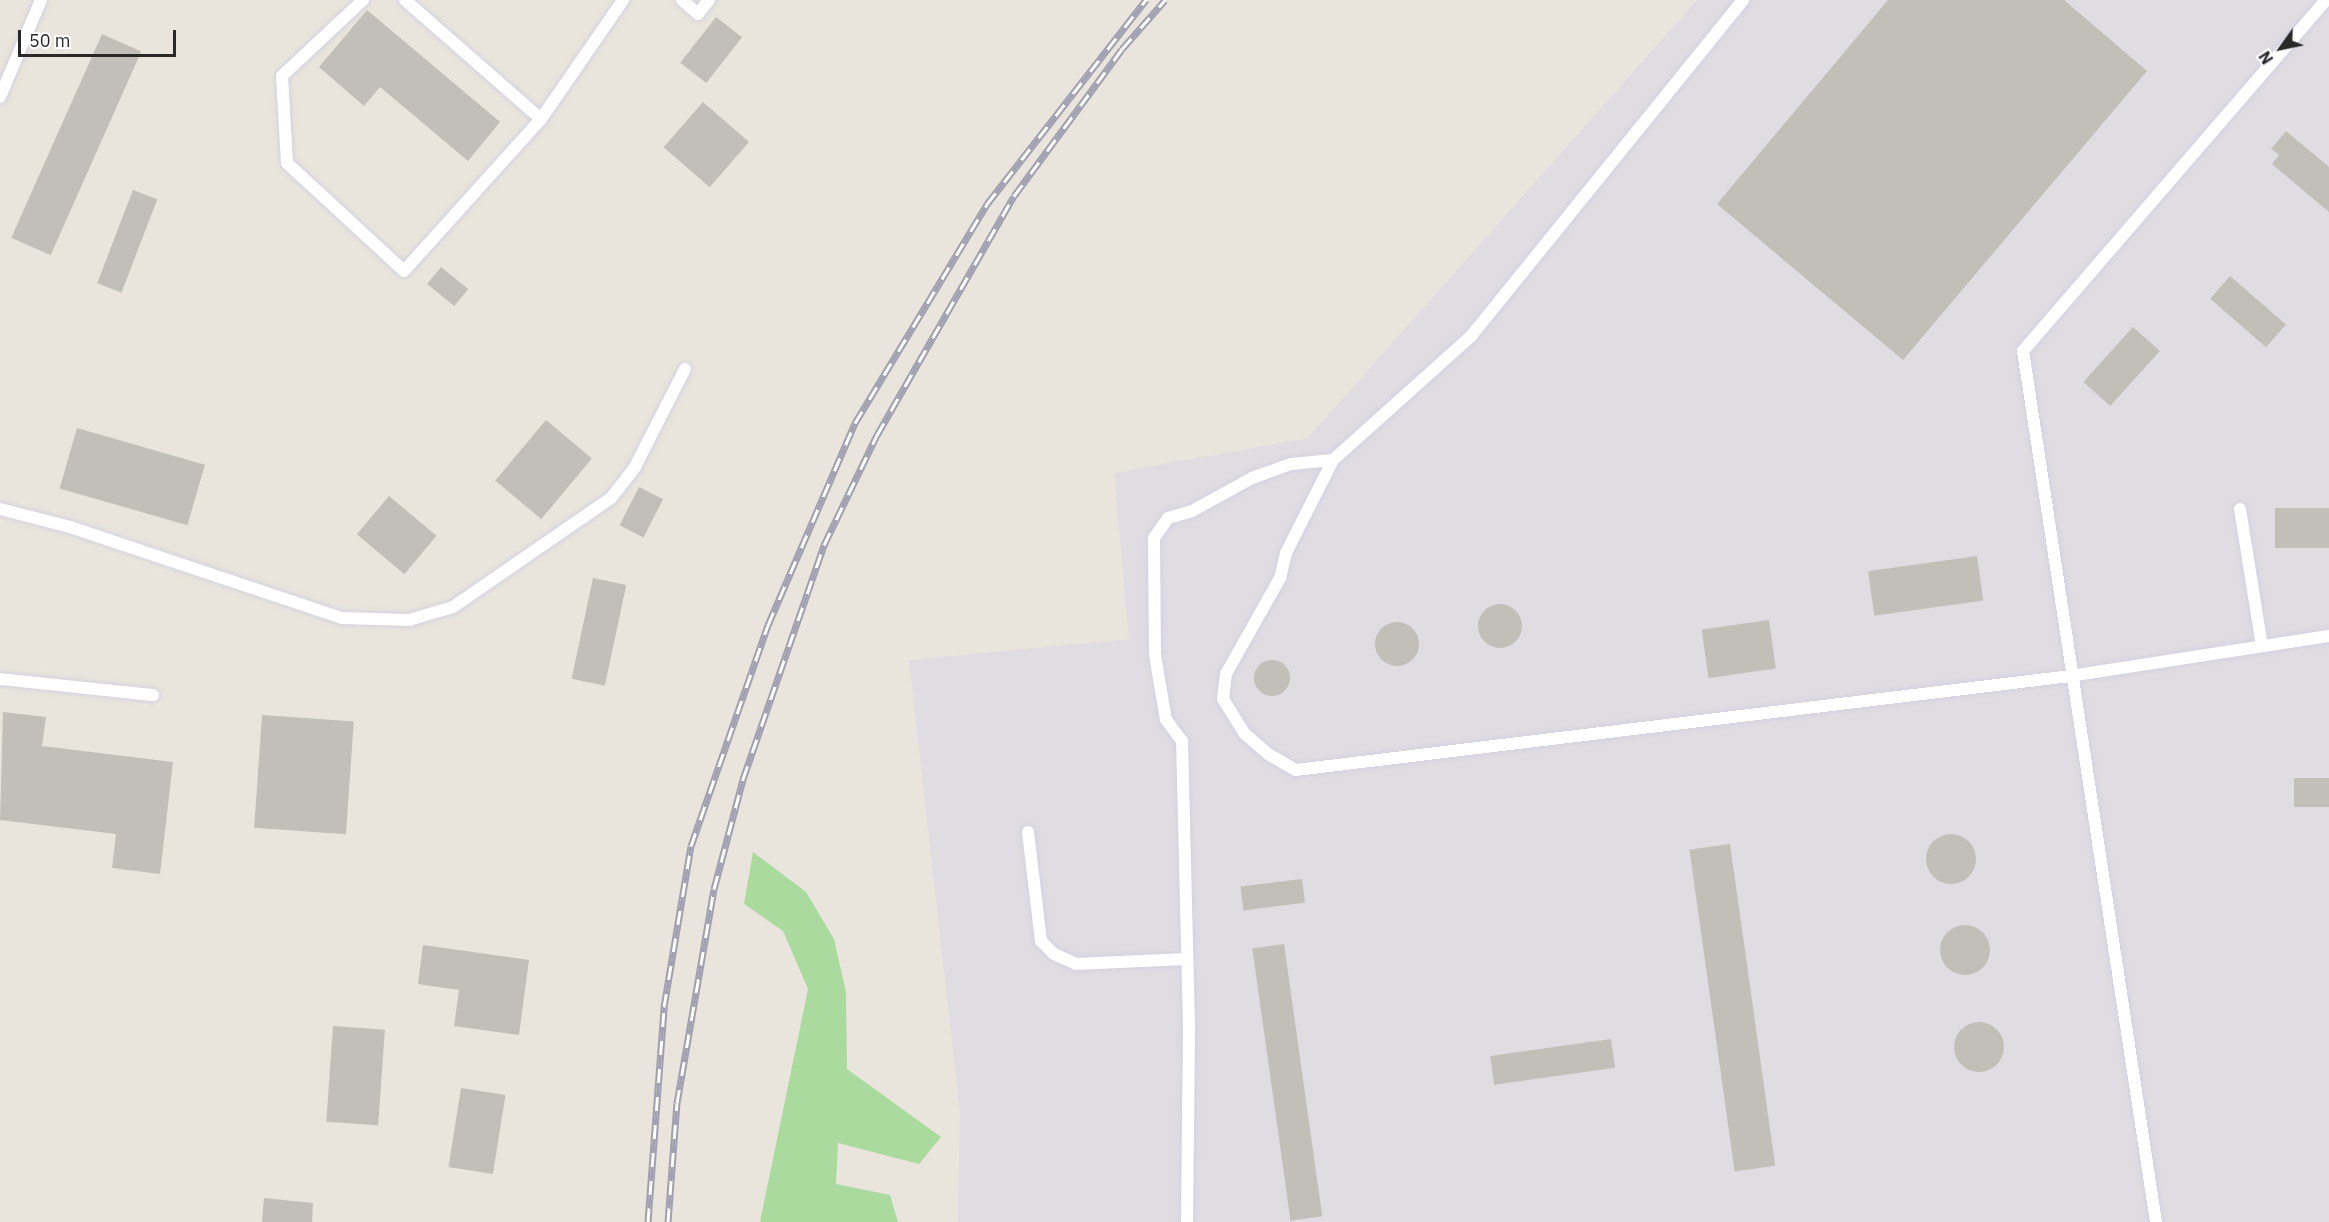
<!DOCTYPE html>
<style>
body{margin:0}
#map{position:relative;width:2329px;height:1222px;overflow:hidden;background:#e9e5dc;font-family:"IBM Plex Sans",sans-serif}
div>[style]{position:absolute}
.industrial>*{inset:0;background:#dfdce2}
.green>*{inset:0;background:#abda9f}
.building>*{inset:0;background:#c2bfb8;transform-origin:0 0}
.round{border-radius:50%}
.roads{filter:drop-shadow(0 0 2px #d2d2e0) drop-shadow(0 0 2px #d2d2e0)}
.lane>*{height:12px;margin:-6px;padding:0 6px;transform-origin:6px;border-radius:6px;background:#fff}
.rail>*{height:7px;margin-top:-3.5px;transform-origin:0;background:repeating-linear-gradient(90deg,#fff 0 14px,#a0a0b1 0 28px);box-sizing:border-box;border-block:2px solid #a0a0b1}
span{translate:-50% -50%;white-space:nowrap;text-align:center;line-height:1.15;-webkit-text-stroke:5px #fff;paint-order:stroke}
.north{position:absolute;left:2251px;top:18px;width:60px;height:60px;-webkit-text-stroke:4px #fff;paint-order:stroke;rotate:237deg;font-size:16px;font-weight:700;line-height:24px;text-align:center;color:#292929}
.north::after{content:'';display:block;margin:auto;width:21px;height:27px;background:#292929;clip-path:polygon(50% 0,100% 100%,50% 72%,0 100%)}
.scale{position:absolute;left:18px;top:30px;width:158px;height:27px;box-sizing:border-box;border:3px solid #292929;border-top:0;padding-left:8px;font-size:18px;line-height:21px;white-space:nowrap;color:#292929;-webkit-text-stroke:4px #fff;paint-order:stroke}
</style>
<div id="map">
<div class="industrial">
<div style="clip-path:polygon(1697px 0,2329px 0,2329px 1222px,958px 1222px,960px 1113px,909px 660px,1129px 639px,1114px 473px,1308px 438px)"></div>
</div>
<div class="green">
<div style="clip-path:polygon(753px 852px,806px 892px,834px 939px,846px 992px,847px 1069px,941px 1137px,919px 1164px,838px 1143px,836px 1184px,890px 1195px,898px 1222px,760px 1222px,808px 989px,783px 931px,744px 904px)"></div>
</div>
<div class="building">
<div style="clip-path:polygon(1888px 0,2064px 0,2147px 71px,1903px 360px,1717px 204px)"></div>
<div style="clip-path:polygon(367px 10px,500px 122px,468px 161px,380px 87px,364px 106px,319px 67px)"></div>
<div style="left:716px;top:17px;width:33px;height:58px;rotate:38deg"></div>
<div style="left:102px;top:34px;width:43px;height:223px;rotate:24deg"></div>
<div style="left:703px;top:102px;width:61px;height:60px;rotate:41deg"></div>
<div style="clip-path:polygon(2286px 131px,2329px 167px,2329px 212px,2272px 164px,2279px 155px,2271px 149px)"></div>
<div style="left:133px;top:190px;width:26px;height:100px;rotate:21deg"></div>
<div style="left:441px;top:267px;width:35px;height:22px;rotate:39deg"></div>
<div style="left:2230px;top:276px;width:74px;height:30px;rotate:41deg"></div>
<div style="left:2133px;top:327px;width:36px;height:74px;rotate:42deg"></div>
<div style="left:546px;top:420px;width:60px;height:79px;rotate:40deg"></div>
<div style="left:77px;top:428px;width:133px;height:63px;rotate:16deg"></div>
<div style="left:639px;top:487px;width:27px;height:43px;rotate:27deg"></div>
<div style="left:389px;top:496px;width:62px;height:50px;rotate:40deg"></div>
<div style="left:2329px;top:508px;width:40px;height:54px;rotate:90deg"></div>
<div style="left:1977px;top:556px;width:45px;height:110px;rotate:82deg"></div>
<div style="left:593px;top:578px;width:34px;height:103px;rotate:12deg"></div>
<div class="round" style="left:1478px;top:604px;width:44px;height:44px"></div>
<div style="left:1769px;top:620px;width:49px;height:68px;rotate:82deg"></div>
<div class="round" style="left:1375px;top:622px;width:44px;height:44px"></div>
<div class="round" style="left:1254px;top:660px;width:36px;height:36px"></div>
<div style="clip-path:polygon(3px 712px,46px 717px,42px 746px,173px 762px,160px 874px,112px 868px,116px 834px,0 820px)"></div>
<div style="left:262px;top:715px;width:92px;height:113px;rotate:4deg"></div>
<div style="left:2329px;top:778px;width:29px;height:35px;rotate:90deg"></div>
<div class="round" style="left:1926px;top:834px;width:50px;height:50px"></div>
<div style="left:1730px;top:844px;width:325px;height:41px;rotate:82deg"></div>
<div style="left:1302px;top:879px;width:24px;height:62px;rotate:83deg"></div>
<div class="round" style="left:1940px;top:925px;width:50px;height:50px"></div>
<div style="left:1284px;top:944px;width:275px;height:32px;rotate:82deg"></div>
<div style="clip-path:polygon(423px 945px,529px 960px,519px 1035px,454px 1026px,459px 990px,418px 984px)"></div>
<div class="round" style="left:1954px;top:1022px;width:50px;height:50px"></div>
<div style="left:333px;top:1026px;width:52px;height:96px;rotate:4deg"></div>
<div style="left:1611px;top:1039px;width:29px;height:122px;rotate:82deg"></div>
<div style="left:461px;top:1088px;width:45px;height:80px;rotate:9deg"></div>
<div style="clip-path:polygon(264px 1198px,313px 1203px,312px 1222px,262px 1222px)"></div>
</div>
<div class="roads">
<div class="lane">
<div style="left:363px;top:0;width:111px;rotate:136.8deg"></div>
<div style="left:282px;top:76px;width:87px;rotate:86.7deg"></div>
<div style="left:287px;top:163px;width:159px;rotate:42.7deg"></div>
<div style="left:404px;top:271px;width:205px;rotate:-48deg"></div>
<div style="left:405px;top:0;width:181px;rotate:41.2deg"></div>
<div style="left:541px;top:119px;width:145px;rotate:-55.4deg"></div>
<div style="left:682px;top:0;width:21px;rotate:41deg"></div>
<div style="left:698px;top:14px;width:18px;rotate:-52deg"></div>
<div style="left:0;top:97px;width:105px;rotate:-67.1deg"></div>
<div style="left:1333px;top:460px;width:104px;rotate:116.8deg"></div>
<div style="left:1286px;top:553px;width:26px;rotate:103deg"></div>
<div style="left:1280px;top:578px;width:110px;rotate:119.4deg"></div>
<div style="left:1226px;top:674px;width:25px;rotate:97deg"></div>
<div style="left:1223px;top:699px;width:40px;rotate:58deg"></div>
<div style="left:1244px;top:733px;width:32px;rotate:41deg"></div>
<div style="left:1268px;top:754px;width:32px;rotate:30deg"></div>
<div style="left:1296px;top:770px;width:780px;rotate:-6.92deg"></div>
<div style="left:2070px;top:676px;width:262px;rotate:-8.8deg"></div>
<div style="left:0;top:509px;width:72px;rotate:14.4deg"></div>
<div style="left:70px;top:527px;width:287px;rotate:18.5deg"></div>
<div style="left:342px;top:618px;width:67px;rotate:1.7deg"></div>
<div style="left:409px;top:620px;width:46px;rotate:-16.5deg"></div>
<div style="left:453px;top:607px;width:192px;rotate:-34.6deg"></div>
<div style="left:611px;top:498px;width:39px;rotate:-52deg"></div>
<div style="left:635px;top:467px;width:110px;rotate:-63deg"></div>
<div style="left:2240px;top:509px;width:139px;rotate:80.9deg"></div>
<div style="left:0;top:679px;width:154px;rotate:6deg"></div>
<div style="left:1028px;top:832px;width:110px;rotate:83.2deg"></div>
<div style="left:1041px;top:941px;width:18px;rotate:45deg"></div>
<div style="left:1054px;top:954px;width:24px;rotate:24deg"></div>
<div style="left:1076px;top:964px;width:109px;rotate:-2.6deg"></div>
<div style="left:1187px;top:1222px;width:196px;rotate:-89.4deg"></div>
<div style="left:1189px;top:1026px;width:285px;rotate:-91.4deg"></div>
<div style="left:1182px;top:741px;width:26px;rotate:-127deg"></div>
<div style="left:1166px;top:720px;width:66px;rotate:-99.6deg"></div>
<div style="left:1155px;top:655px;width:117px;rotate:-90.5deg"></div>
<div style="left:1154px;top:538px;width:24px;rotate:-55deg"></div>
<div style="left:1168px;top:518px;width:25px;rotate:-16deg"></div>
<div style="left:1192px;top:511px;width:68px;rotate:-28.8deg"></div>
<div style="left:1252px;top:478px;width:41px;rotate:-19.7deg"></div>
<div style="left:1291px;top:464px;width:42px;rotate:-5.4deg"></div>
<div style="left:1333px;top:460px;width:186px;rotate:-41.9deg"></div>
<div style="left:1471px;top:336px;width:432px;rotate:-51deg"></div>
<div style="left:2156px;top:1222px;width:881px;rotate:-98.68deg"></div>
<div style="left:2023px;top:351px;width:464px;rotate:-49.2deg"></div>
</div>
</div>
<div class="rail">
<div style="left:648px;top:1222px;width:216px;rotate:-85.7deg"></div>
<div style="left:664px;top:1007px;width:163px;rotate:-80.5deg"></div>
<div style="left:691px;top:846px;width:234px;rotate:-70.8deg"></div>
<div style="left:768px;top:625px;width:220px;rotate:-66.7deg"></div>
<div style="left:855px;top:423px;width:256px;rotate:-58.9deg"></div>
<div style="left:987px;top:204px;width:259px;rotate:-52.1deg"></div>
<div style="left:668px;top:1222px;width:119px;rotate:-85.7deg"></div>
<div style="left:677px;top:1103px;width:217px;rotate:-80.2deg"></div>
<div style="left:714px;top:889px;width:114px;rotate:-75.2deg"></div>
<div style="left:743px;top:779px;width:248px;rotate:-70.9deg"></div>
<div style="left:824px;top:545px;width:122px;rotate:-64.3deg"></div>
<div style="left:877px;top:435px;width:275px;rotate:-60.2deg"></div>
<div style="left:1014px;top:196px;width:182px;rotate:-53.7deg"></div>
<div style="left:1122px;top:49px;width:65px;rotate:-48.7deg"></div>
</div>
<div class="north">N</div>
<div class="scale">50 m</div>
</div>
